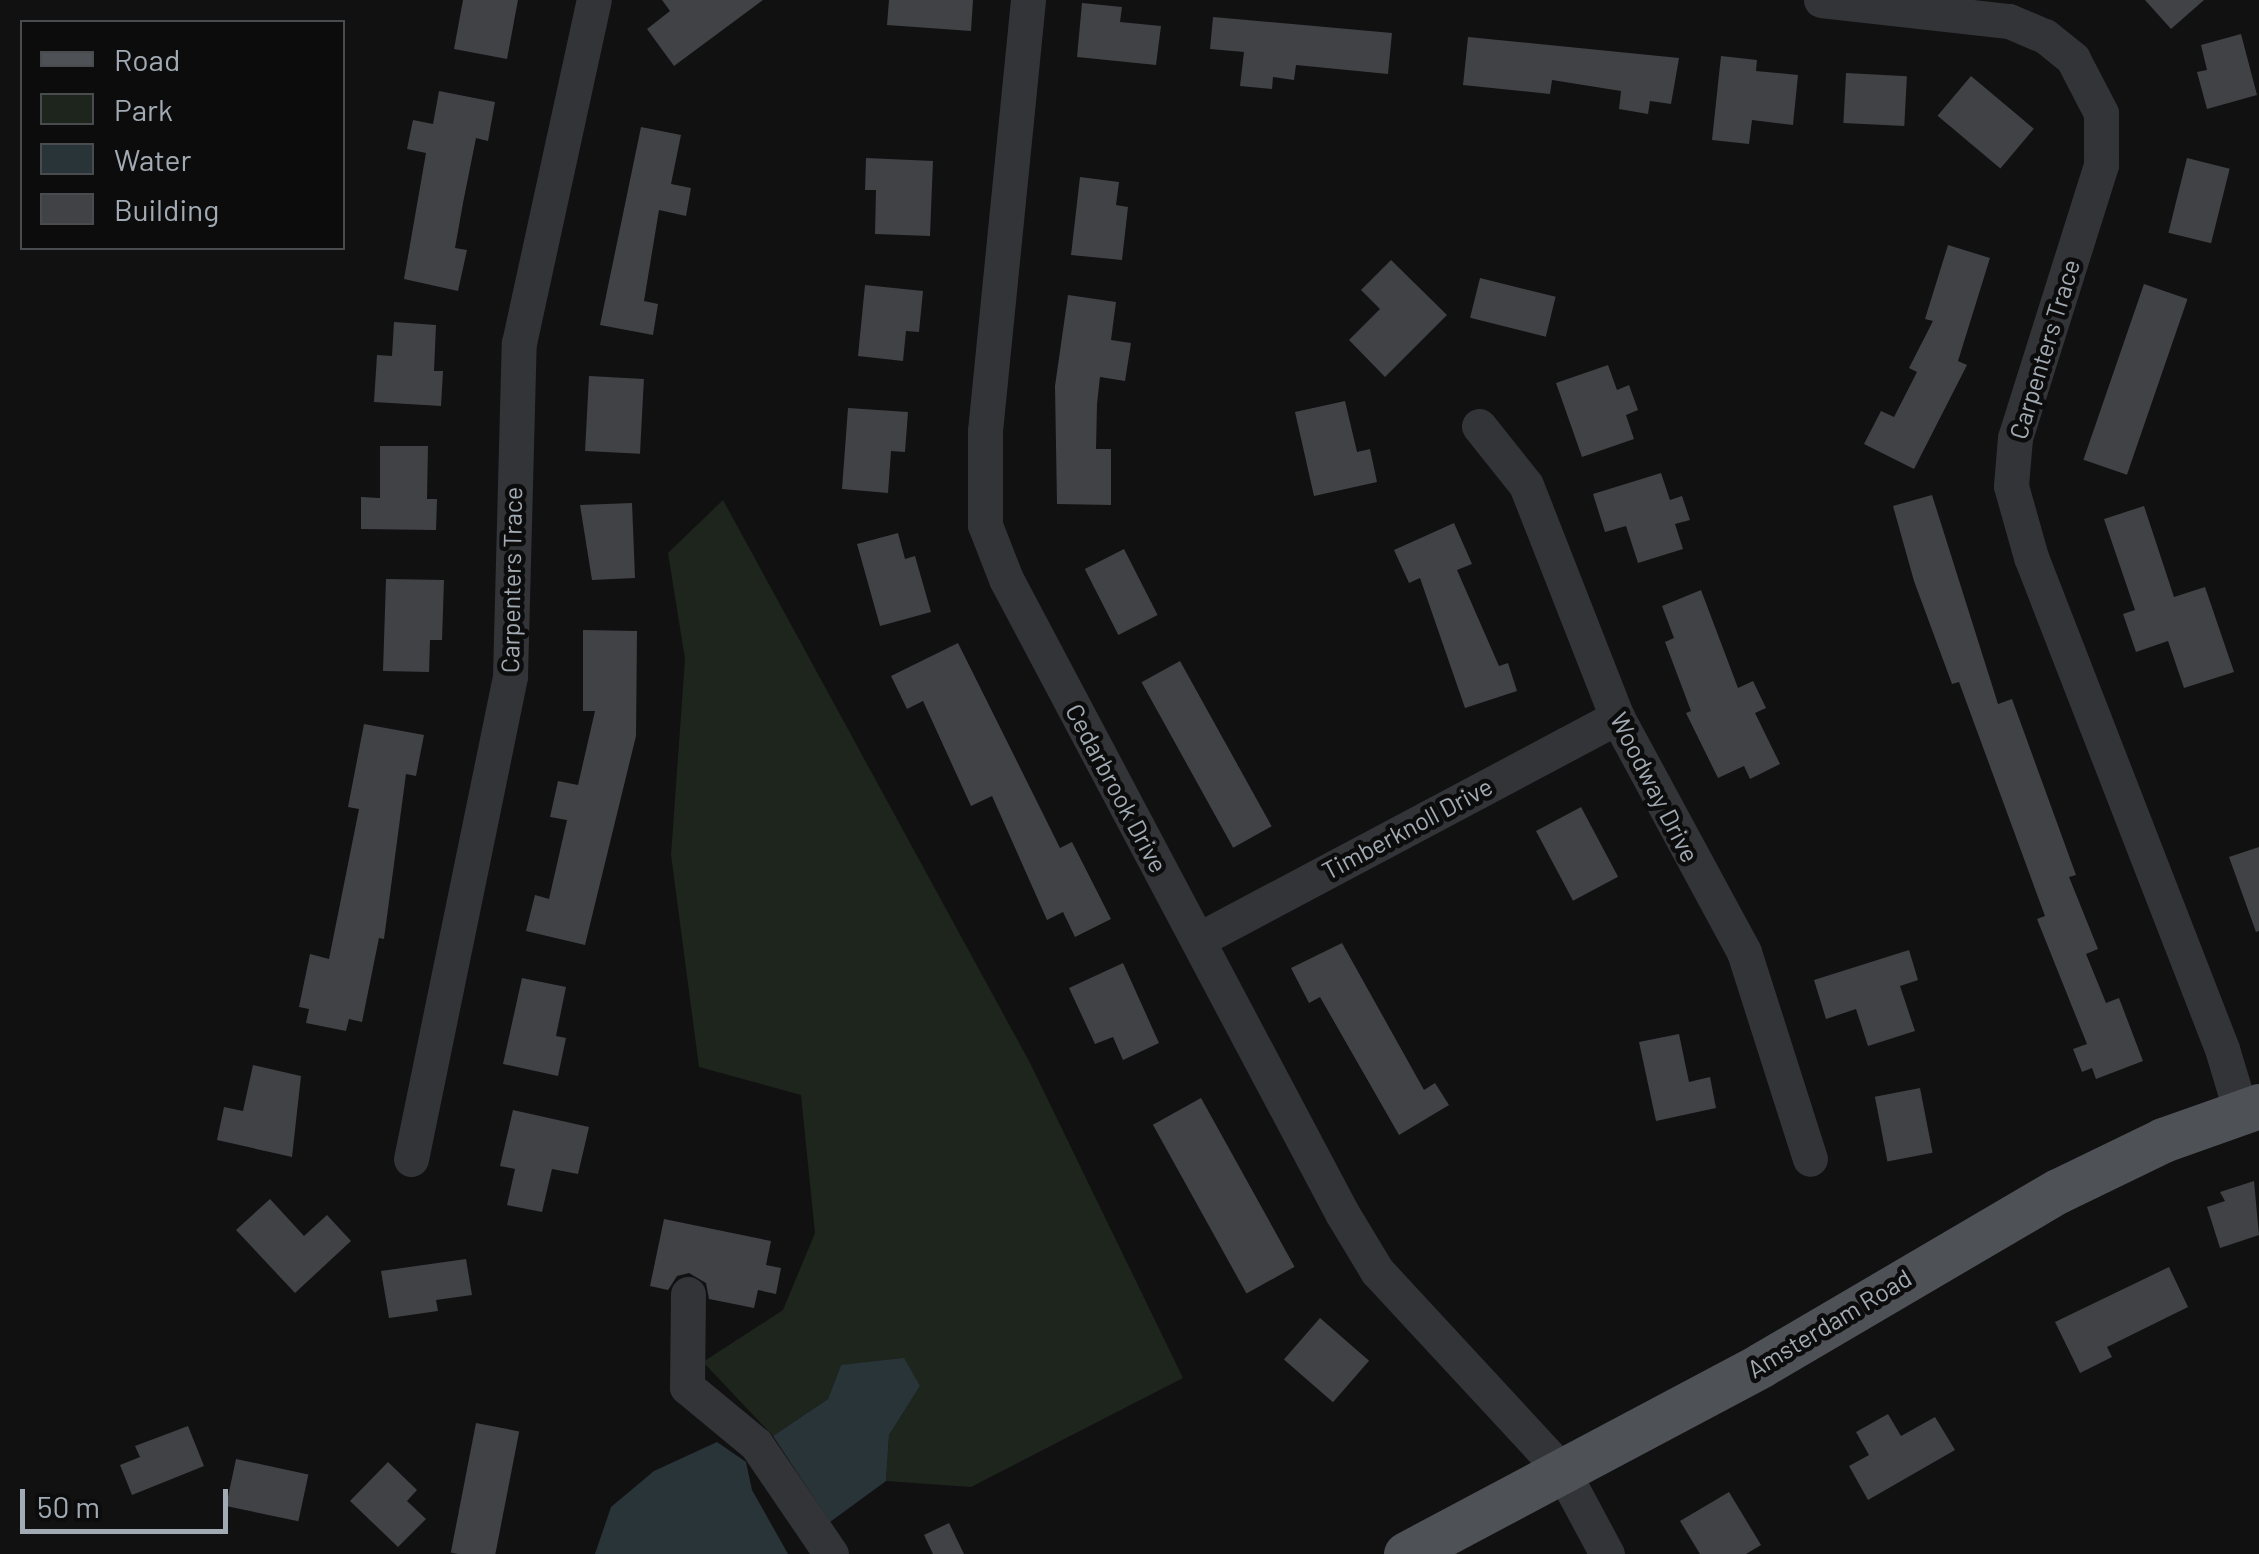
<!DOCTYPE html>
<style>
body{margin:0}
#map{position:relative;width:2259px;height:1554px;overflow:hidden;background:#111112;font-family:Barlow,sans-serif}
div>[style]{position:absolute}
.green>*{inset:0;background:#1d251d}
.water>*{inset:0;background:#293438}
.building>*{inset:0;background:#404245;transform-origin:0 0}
.minor>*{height:35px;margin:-17.5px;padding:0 17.5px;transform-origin:17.5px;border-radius:17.5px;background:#323437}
.major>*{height:45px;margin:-22.5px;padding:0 22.5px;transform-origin:22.5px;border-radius:22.5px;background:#4e5156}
span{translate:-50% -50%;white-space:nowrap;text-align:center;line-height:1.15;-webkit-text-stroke:9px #0c0c0d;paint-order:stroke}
.street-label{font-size:25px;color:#a2abb3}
.legend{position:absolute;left:20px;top:20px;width:325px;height:230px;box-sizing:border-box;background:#0c0c0d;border:2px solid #484c4f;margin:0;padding:12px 18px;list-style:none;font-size:30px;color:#a2abb3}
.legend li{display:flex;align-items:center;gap:20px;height:50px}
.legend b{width:50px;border:2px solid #484c4f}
.scale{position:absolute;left:20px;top:1489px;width:208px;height:45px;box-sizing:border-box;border:5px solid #a2abb3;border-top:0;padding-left:12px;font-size:30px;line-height:35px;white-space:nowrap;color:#a2abb3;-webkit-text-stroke:8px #0c0c0d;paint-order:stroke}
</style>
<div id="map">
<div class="green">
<div style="clip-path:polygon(723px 500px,1030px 1063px,1183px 1378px,971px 1487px,886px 1481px,889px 1435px,920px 1386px,841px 1365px,828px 1399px,773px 1436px,703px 1362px,783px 1310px,815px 1233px,801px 1095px,699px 1067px,671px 855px,685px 659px,668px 553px)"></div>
</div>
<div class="water">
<div style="clip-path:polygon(904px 1358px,920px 1386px,889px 1435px,886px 1481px,830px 1522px,773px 1436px,828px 1399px,841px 1365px)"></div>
<div style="clip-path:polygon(717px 1442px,746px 1462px,752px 1490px,788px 1554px,595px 1554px,611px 1507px,654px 1471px)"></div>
</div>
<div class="building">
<div style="clip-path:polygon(463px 0,518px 0,507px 59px,454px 49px)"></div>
<div style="clip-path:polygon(662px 0,763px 0,674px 66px,647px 29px,670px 11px)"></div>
<div style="clip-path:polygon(889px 0,973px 0,971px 31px,887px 25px)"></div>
<div style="clip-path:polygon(2145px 0,2204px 0,2171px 29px)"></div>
<div style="clip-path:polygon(1082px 3px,1122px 7px,1120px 22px,1161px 26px,1156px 65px,1077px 57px)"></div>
<div style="clip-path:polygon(1213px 17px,1392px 33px,1388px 74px,1296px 65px,1294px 80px,1273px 77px,1272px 89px,1240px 86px,1244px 52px,1210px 49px)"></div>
<div style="clip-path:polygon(2241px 34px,2257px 95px,2207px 109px,2197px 72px,2207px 70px,2201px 45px)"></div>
<div style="clip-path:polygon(1468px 37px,1679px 58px,1671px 104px,1650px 101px,1648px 114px,1619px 109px,1621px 91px,1552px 80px,1550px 94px,1463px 85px)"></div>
<div style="clip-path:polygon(1721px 56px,1757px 60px,1756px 71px,1798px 75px,1793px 125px,1752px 120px,1749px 144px,1712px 140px)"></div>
<div style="left:1846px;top:73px;width:61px;height:50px;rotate:3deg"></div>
<div style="left:1971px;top:76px;width:82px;height:52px;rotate:40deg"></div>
<div style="clip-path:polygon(439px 91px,495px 102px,488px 141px,476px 138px,463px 203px,455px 248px,467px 250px,458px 291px,404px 279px,426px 153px,407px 149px,413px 120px,433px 124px)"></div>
<div style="clip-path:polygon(641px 127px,681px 135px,671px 184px,691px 188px,686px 216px,659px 210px,644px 301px,658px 304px,653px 335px,600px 325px)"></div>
<div style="clip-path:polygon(866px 158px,933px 161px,930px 236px,875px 234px,876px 190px,865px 190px)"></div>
<div style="left:2187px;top:158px;width:44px;height:77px;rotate:14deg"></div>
<div style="clip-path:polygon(1080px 177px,1119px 182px,1116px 205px,1128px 207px,1122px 260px,1071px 255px)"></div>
<div style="clip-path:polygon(1948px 245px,1990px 258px,1958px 361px,1967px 365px,1914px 469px,1864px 444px,1881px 411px,1894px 417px,1917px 372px,1909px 368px,1933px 321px,1925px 319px)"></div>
<div style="clip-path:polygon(1391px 260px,1447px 315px,1385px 377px,1349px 340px,1380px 309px,1361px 290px)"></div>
<div style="left:1480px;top:278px;width:78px;height:41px;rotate:14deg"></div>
<div style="left:2144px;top:284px;width:46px;height:186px;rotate:19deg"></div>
<div style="clip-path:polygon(865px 285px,923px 291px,919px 332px,906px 331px,903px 361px,858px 356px)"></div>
<div style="clip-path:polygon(1068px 295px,1116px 302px,1111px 340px,1131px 343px,1125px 381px,1100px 377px,1097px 404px,1096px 449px,1111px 449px,1111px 505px,1057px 504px,1055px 386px)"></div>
<div style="clip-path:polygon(394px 322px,436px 325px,434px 371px,443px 371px,441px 406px,374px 402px,377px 355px,392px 356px)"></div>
<div style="clip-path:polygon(1608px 365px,1617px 390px,1629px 385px,1638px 410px,1626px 415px,1634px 439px,1582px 457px,1556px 383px)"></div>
<div style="left:589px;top:376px;width:55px;height:75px;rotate:3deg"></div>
<div style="clip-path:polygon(1345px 401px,1357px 452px,1370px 449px,1377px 482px,1314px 496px,1295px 412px)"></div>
<div style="clip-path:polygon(848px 408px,908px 412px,905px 452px,891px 451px,888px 493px,842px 489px)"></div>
<div style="clip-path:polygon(380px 446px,428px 446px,427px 499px,437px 499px,436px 530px,361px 529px,361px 497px,380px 498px)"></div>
<div style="clip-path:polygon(1661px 473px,1670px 500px,1682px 496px,1690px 520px,1675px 524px,1683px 549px,1638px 563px,1626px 526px,1605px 532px,1593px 494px)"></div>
<div style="clip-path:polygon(1932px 495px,1998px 704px,2012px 699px,2076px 875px,2069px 877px,2098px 949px,2086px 954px,2106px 1003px,2119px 998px,2143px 1061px,2096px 1079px,2092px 1068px,2082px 1072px,2073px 1049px,2087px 1044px,2037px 919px,2045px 916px,1959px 682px,1952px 684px,1914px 581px,1893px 506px)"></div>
<div style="clip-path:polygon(632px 503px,635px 578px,592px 580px,580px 505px)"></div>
<div style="clip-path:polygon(2144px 506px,2174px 597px,2205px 587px,2234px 672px,2184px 688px,2168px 641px,2136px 652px,2123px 614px,2135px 610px,2104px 519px)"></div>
<div style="clip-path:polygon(1454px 523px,1472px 564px,1457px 570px,1499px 666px,1508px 663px,1517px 691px,1465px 708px,1420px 578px,1409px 583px,1394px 550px)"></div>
<div style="clip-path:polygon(898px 533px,905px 559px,915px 556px,931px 612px,880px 626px,857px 544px)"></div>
<div style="left:1124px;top:549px;width:74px;height:44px;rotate:63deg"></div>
<div style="clip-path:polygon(386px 579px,444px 580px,442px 640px,430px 640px,429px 672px,383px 671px)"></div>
<div style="clip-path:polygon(1701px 590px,1738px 688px,1753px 681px,1766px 708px,1755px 713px,1780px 764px,1750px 779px,1744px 766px,1718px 778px,1686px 713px,1691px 711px,1665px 642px,1674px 638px,1662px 606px)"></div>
<div style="clip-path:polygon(583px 630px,637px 631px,636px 736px,585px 945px,526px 931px,535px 895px,549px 899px,567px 820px,550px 817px,558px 781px,578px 785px,595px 711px,583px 711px)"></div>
<div style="clip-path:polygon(958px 643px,1060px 848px,1072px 842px,1111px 919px,1075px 937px,1063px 912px,1047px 920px,992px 796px,971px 806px,923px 701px,907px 709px,891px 676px)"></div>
<div style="left:1180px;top:661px;width:189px;height:44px;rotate:61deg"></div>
<div style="clip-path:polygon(364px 724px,424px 735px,416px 776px,406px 774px,384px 939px,379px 938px,362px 1022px,349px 1019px,346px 1031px,306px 1023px,309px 1009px,299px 1007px,310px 954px,329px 959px,359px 809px,348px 807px)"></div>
<div style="left:1581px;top:807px;width:79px;height:51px;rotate:62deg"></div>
<div style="clip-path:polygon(2259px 847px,2259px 931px,2256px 932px,2229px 857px)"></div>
<div style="clip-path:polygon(1342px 943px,1424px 1090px,1435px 1083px,1449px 1105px,1399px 1135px,1320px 997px,1309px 1003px,1291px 968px)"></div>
<div style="clip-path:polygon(1909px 950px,1918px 980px,1900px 986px,1915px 1031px,1868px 1046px,1856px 1009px,1826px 1019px,1814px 980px)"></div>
<div style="clip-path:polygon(1123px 963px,1159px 1043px,1123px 1060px,1113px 1037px,1095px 1044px,1069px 988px)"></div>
<div style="clip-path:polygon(522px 978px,566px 987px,556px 1036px,566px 1038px,558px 1076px,503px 1064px)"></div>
<div style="clip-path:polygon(1679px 1034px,1689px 1082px,1710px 1077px,1716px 1108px,1656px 1121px,1639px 1042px)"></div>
<div style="clip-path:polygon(253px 1065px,301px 1076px,292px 1157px,217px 1140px,224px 1107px,243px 1111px)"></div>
<div style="left:1920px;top:1088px;width:66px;height:46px;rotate:79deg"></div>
<div style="left:1201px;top:1098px;width:193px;height:55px;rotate:61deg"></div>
<div style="clip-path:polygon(513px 1110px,589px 1127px,578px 1174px,552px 1169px,542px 1212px,507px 1205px,515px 1169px,500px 1166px)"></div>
<div style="clip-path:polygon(2254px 1181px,2259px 1235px,2220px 1248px,2207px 1207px,2225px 1201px,2220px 1192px)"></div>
<div style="clip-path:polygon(270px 1199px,304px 1236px,327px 1215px,351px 1241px,295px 1293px,236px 1230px)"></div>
<div style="clip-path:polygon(664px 1219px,771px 1241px,766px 1265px,781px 1268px,776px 1294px,758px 1290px,754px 1308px,709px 1299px,706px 1283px,689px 1273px,677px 1276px,668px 1290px,650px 1286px)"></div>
<div style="clip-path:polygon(466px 1259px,472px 1295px,436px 1300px,438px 1311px,389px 1318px,381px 1271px)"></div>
<div style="clip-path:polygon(2169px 1267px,2188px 1307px,2107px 1347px,2112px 1357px,2080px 1373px,2055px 1322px)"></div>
<div style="left:1320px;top:1318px;width:65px;height:55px;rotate:41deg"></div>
<div style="clip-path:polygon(1888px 1414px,1901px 1436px,1935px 1417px,1955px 1450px,1868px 1500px,1849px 1466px,1869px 1455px,1856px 1432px)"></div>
<div style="left:476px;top:1423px;width:44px;height:132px;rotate:11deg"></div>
<div style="clip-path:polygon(188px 1426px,204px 1466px,132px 1495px,120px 1465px,140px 1457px,135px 1446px)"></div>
<div style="left:236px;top:1459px;width:74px;height:48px;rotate:12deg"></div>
<div style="clip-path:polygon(388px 1462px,417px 1490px,407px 1501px,426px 1519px,398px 1547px,350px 1501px)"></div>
<div style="clip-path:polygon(1729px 1492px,1761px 1545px,1746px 1554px,1700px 1554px,1680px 1521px)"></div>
<div style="clip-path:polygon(949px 1523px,964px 1554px,933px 1554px,924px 1535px)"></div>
</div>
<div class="minor">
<div style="left:1028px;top:0;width:433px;rotate:95.7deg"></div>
<div style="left:985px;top:431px;width:94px;rotate:90deg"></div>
<div style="left:985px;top:525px;width:58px;rotate:68.7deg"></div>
<div style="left:1006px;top:579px;width:718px;rotate:62.08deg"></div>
<div style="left:1342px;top:1213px;width:68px;rotate:58.9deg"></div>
<div style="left:1377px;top:1271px;width:274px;rotate:47.2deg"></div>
<div style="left:1563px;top:1472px;width:93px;rotate:61.8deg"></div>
<div style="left:1821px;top:0;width:189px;rotate:6.4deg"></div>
<div style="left:2009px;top:21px;width:39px;rotate:23deg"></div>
<div style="left:2045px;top:36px;width:36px;rotate:39deg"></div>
<div style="left:2073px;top:59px;width:61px;rotate:62.6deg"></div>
<div style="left:2101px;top:113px;width:52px;rotate:90deg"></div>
<div style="left:2101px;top:165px;width:286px;rotate:107.5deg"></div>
<div style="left:2015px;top:438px;width:48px;rotate:94.8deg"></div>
<div style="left:2011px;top:486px;width:74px;rotate:74.3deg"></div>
<div style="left:2031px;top:557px;width:528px;rotate:68.78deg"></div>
<div style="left:2222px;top:1049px;width:66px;rotate:73.2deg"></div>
<div style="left:1479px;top:426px;width:75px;rotate:51.5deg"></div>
<div style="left:1526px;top:485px;width:249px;rotate:68.6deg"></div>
<div style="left:1617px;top:717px;width:267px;rotate:61.6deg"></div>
<div style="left:1744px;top:952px;width:217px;rotate:72.3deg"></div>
<div style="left:1198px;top:940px;width:475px;rotate:-28deg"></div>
<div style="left:411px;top:1159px;width:493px;rotate:-78.4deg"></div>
<div style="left:510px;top:676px;width:333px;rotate:-88.5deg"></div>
<div style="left:519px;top:343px;width:351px;rotate:-77.7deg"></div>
<div style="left:688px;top:1294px;width:93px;rotate:90.6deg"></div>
<div style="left:687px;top:1387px;width:89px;rotate:39.6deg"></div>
<div style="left:756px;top:1444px;width:133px;rotate:55.7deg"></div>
</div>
<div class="major">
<div style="left:1406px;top:1554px;width:402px;rotate:-28deg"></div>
<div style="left:1761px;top:1365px;width:344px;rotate:-30.4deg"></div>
<div style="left:2058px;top:1191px;width:117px;rotate:-25.9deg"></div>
<div style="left:2163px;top:1140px;width:102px;rotate:-19.5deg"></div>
</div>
<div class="street-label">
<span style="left:2044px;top:349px;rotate:-73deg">Carpenters Trace</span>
<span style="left:511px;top:580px;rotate:-89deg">Carpenters Trace</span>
<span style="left:1655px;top:787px;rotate:63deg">Woodway Drive</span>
<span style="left:1117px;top:788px;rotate:62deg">Cedarbrook Drive</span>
<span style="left:1407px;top:828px;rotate:-28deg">Timberknoll Drive</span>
<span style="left:1829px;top:1323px;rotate:-31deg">Amsterdam Road</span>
</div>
<ul class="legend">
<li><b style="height:12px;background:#4e5156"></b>Road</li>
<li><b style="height:28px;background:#1d251d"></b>Park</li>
<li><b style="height:28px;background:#293438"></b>Water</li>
<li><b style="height:28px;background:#404245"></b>Building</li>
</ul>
<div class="scale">50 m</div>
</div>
